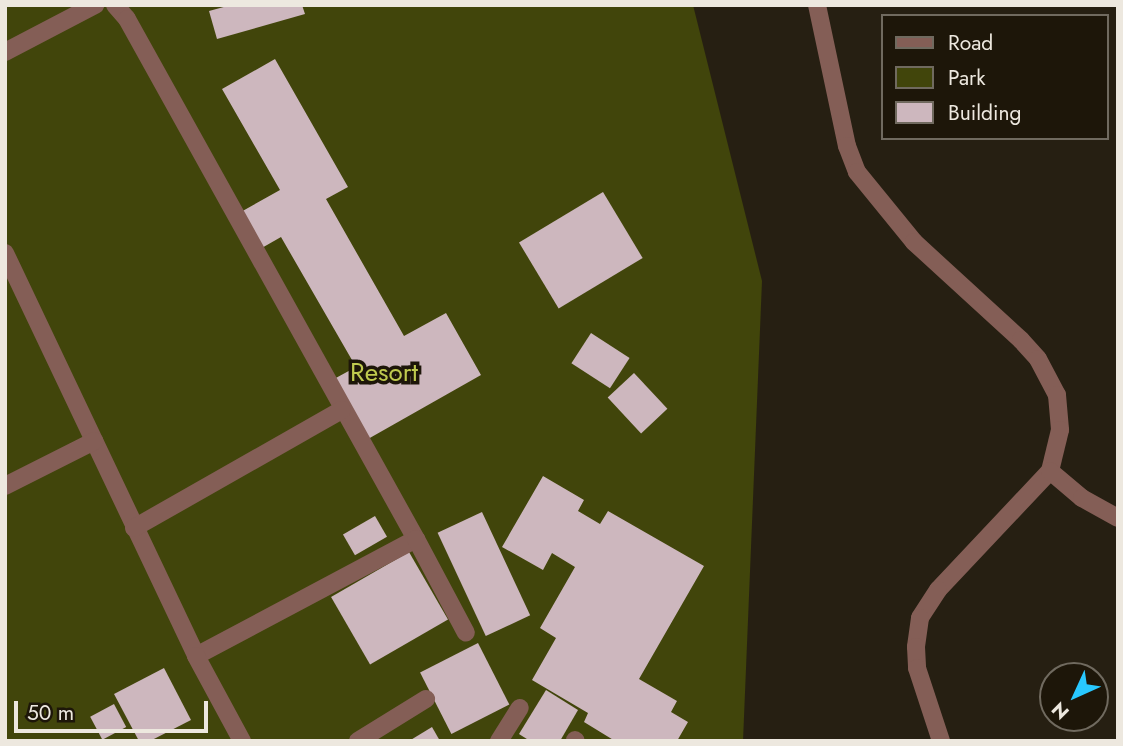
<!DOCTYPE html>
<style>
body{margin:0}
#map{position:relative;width:1123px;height:746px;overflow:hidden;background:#261f12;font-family:Jost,sans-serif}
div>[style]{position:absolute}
.green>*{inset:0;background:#41450b}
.building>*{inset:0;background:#cdb7be;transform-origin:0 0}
.minor>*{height:18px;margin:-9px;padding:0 9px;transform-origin:9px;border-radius:9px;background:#845e56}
span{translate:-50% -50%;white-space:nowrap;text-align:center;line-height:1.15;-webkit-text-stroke:7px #1d1609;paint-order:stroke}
.park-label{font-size:26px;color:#bfca4f}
.frame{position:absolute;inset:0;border:7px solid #ede8df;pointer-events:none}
.legend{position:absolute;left:881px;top:14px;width:228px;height:126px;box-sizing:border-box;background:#1d1609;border:2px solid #706a5f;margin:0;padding:9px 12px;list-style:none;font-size:21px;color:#ede8df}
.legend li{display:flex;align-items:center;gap:14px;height:35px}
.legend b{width:35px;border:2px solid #706a5f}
.north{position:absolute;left:1039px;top:662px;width:70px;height:70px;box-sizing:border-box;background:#1d1609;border:2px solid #706a5f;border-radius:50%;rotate:225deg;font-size:19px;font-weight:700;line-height:28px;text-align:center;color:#ede8df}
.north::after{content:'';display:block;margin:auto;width:24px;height:32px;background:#28c8ff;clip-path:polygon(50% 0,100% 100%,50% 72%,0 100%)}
.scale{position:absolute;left:14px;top:701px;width:194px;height:32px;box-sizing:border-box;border:4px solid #ede8df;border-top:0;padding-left:9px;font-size:21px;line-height:24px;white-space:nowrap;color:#ede8df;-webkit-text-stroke:5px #1d1609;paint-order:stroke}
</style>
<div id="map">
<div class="green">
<div style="clip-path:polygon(5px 5px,693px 5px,762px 281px,743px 741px,5px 741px)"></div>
</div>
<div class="building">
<div style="clip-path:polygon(231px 5px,302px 5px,305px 14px,217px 39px,209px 11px)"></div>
<div style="clip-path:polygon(275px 59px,348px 187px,326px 199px,404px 336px,446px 313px,481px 375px,368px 439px,334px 379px,356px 367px,281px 237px,260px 249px,239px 213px,280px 190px,222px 89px)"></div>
<div style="left:603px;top:192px;width:77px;height:98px;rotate:59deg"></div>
<div style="left:591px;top:333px;width:46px;height:36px;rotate:33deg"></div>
<div style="left:634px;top:373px;width:49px;height:36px;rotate:47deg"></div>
<div style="clip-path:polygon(543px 476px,584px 500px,578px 511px,600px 524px,608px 511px,704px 566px,639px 679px,677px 701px,671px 712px,688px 722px,677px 741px,615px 741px,584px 722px,588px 713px,532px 680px,556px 638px,540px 628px,575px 567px,552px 553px,543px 570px,502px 547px)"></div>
<div style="left:482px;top:512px;width:114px;height:49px;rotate:65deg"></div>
<div style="left:375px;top:516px;width:24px;height:37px;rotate:60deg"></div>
<div style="left:409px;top:552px;width:78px;height:90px;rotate:60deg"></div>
<div style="left:478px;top:643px;width:69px;height:65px;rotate:63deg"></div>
<div style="clip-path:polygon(164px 668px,191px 720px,150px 741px,139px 741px,114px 694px)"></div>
<div style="clip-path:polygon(546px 690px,578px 710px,560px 741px,530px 741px,519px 734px)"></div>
<div style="left:114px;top:704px;width:26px;height:27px;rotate:62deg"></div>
<div style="clip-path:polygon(432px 727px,440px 741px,409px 741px)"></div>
</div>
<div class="minor">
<div style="left:115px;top:5px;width:18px;rotate:49deg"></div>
<div style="left:127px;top:19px;width:595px;rotate:60.94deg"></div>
<div style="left:416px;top:539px;width:249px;rotate:152deg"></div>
<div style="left:817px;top:5px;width:144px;rotate:78deg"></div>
<div style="left:847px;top:146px;width:28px;rotate:69deg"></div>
<div style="left:857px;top:172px;width:90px;rotate:50.8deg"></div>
<div style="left:914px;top:242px;width:145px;rotate:42.5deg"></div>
<div style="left:1021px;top:340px;width:25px;rotate:48deg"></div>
<div style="left:1038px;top:359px;width:41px;rotate:62.2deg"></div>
<div style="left:1057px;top:395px;width:35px;rotate:85deg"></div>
<div style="left:1060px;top:430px;width:42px;rotate:103.7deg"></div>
<div style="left:1050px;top:471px;width:163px;rotate:133.3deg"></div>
<div style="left:938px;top:590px;width:33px;rotate:123deg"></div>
<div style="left:920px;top:618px;width:29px;rotate:98deg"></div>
<div style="left:916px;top:647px;width:21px;rotate:87deg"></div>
<div style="left:917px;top:668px;width:77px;rotate:71.8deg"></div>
<div style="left:5px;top:52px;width:102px;rotate:-27.6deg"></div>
<div style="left:5px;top:253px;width:446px;rotate:64.6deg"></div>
<div style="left:196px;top:656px;width:97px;rotate:61.6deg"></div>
<div style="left:1050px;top:471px;width:42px;rotate:40.2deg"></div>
<div style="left:1082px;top:498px;width:41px;rotate:29.1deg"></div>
<div style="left:5px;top:486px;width:100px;rotate:-26.8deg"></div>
<div style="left:134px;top:528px;width:239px;rotate:-29.6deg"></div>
<div style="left:416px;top:539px;width:106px;rotate:62deg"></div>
<div style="left:575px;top:740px;width:1px;rotate:45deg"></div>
<div style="left:358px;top:741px;width:80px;rotate:-31.7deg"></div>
<div style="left:499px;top:741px;width:39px;rotate:-58deg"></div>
</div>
<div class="park-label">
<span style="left:384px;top:373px">Resort</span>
</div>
<div class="frame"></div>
<ul class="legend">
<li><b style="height:9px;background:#845e56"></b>Road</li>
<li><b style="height:19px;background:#41450b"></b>Park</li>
<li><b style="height:19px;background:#cdb7be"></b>Building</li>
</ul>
<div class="north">N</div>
<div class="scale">50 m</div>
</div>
